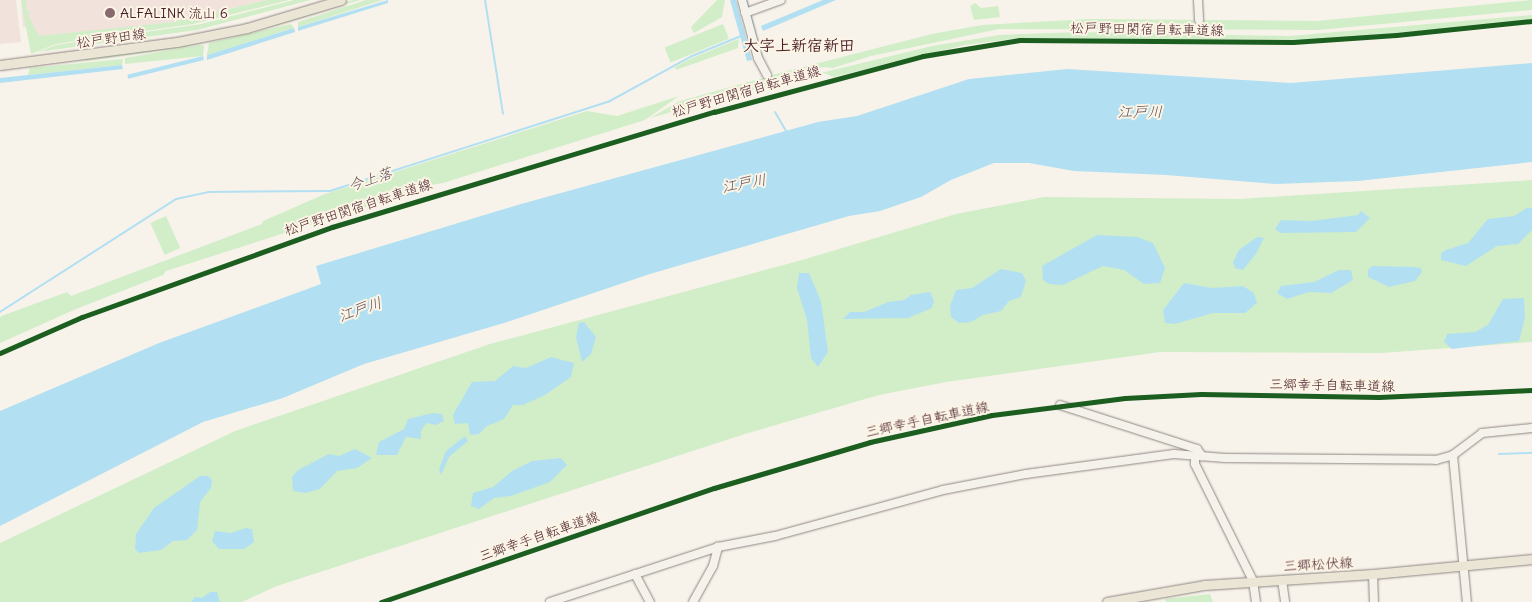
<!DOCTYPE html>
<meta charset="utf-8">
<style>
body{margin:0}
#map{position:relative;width:1532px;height:602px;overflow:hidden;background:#f7f3ea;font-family:Delius,"Klee One",sans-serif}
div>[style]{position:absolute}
.built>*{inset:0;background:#f1e3dc}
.green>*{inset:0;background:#d1eec8;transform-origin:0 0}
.water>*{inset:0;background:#b2e0f2;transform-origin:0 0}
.stream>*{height:2px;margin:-1px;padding:0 1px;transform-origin:1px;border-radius:1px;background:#b2e0f2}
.roads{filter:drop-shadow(0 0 1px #908684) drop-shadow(0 0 1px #908684)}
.minor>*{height:8px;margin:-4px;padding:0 4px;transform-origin:4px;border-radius:4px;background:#f5f2ec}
.major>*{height:9px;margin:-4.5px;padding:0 4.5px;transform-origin:4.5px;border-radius:4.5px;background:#eae5d5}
.cycleway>*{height:5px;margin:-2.5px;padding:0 2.5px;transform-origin:2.5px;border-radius:2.5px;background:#1b5e20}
.dots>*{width:14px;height:14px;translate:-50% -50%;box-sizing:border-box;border:2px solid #fcf5e5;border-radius:50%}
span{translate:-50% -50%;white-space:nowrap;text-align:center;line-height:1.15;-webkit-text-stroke:4px #fcf5e5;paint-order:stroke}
.poi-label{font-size:14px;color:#4a1f2b}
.left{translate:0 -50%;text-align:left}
.street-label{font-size:14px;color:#4a1f2b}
.water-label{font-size:15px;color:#5c4d5e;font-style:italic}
.quarter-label{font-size:16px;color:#4a1f2b;font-weight:700}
</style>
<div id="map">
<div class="built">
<div style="clip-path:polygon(0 0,16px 0,21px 42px,0 44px)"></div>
<div style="clip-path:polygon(21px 0,267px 0,173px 22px,29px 41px,27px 27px,23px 27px)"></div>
</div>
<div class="green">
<div style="clip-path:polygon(21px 0,26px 0,27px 11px,31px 12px,28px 15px,39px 36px,173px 22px,267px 0,289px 0,193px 24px,56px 44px,31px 54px)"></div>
<div style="clip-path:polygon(294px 0,311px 0,197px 30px,38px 52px,56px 45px,201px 24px)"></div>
<div style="clip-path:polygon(353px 0,360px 0,275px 26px,209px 40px)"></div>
<div style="clip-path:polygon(366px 0,383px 0,298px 27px,298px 22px)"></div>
<div style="clip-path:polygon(717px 0,725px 0,722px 17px,694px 33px,691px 27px)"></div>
<div style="clip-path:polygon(1532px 0,1532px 10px,1318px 30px,999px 29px,871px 56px,833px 68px,823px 67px,784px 78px,770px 85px,768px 76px,932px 34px,982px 25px,1089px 19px,1317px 21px)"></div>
<div style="clip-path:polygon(975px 3px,981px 8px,998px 6px,1000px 17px,974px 20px,970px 6px)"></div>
<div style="clip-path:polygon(1532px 15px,1532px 19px,1497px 24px,1316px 40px,1019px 38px,965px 45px,833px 77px,824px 73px,792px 80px,932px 46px,999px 35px,1080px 32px,1290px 36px)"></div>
<div style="clip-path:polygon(291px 24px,294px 28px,207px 55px,209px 43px)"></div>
<div style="left:723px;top:24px;width:16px;height:63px;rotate:68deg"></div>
<div style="clip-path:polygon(739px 39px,738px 48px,676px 70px,675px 67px,692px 58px)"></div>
<div style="clip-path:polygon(203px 42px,186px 47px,85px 61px,85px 59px)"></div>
<div style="clip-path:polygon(200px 45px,204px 46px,203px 56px,125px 64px,125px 58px)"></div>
<div style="clip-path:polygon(123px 59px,122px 65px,28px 75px,30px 68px)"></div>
<div style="clip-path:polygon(767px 77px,769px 85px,650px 118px,680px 101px)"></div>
<div style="clip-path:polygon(679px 96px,645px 120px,443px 183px,417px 187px,397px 197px,166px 271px,163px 275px,76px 309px,0 343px,0 317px,4px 315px,67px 292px,71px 296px,262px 224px,263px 221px,325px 194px,587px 111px,617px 116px)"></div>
<div style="clip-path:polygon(1532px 180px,1532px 342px,1381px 353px,1160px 352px,946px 382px,879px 395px,745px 434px,277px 586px,242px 602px,0 602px,0 543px,235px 431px,490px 344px,802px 260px,956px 214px,1044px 197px,1239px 199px)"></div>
<div style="left:166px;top:216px;width:35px;height:17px;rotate:66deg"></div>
<div style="clip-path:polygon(1210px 594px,1213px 602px,1166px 602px,1165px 599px)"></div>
</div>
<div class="water">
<div style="clip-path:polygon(388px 0,388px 3px,298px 31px,298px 27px)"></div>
<div style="clip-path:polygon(730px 0,736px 0,752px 60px,747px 61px)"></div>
<div style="clip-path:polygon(823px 0,836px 0,763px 31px,761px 26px)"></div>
<div style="clip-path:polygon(294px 28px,295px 32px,207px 60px,207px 55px)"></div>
<div style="left:203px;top:56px;width:4px;height:78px;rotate:76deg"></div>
<div style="clip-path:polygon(1532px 63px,1532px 162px,1358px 181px,1275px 184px,1166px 175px,1074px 171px,1029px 163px,994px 163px,951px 180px,921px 197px,880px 211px,849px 216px,650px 274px,504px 323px,364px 364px,283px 398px,203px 422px,0 526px,0 411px,159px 343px,321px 284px,316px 266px,521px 204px,818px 122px,857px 116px,969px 79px,1067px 69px,1291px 83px)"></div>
<div style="clip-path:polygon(122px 65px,123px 69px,0 83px,0 78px)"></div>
<div style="clip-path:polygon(1527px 208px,1532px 208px,1532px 230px,1518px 244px,1497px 246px,1466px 266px,1441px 260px,1441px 253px,1446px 250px,1468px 243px,1488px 219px,1514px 216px)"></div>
<div style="clip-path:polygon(1361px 211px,1370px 218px,1356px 232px,1280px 233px,1275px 229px,1281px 220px,1312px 221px,1358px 215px)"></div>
<div style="clip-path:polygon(1097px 235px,1137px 237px,1153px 243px,1165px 268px,1160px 283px,1144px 284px,1124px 270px,1103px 266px,1063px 285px,1049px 284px,1043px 280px,1042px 266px)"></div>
<div style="clip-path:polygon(1257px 237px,1264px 238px,1256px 254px,1243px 270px,1235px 268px,1233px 262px,1239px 250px)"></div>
<div style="clip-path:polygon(1372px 266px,1414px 267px,1421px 268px,1422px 272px,1415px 281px,1389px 287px,1368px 277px,1368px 270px)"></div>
<div style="clip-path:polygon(1001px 269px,1022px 273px,1026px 281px,1021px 297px,1009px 301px,1001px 311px,983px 315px,971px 322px,959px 323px,951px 317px,950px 306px,956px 290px,972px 288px)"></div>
<div style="clip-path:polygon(1339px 270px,1351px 270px,1353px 280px,1331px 293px,1309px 292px,1287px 299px,1277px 293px,1281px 286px,1314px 282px)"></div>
<div style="clip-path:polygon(799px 273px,809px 273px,821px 301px,828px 352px,818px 367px,811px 358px,807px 320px,797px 288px)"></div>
<div style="clip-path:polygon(1184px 283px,1212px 288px,1243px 286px,1254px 293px,1257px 303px,1245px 313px,1213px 313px,1175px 324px,1165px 323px,1163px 310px)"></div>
<div style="clip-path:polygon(930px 292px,934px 301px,932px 308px,908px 318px,843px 319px,850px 312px,864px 312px,888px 302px,904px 300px,911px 295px)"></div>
<div style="clip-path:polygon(1524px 298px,1525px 318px,1519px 341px,1452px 349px,1444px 342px,1447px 334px,1475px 332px,1488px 325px,1503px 299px)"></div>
<div style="clip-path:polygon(584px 322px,596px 337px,591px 354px,582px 362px,576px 337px,579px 323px)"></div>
<div style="clip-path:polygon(551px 357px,574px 363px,571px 377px,545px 395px,523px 405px,513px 405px,504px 419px,487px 426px,479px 434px,470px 435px,468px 423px,455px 424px,453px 415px,472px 382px,495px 381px,513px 366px,526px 368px)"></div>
<div style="clip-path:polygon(433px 413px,442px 414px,444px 421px,436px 425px,426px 423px,421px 431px,421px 439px,406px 437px,397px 455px,376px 455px,379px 442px,404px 429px,408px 419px)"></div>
<div style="clip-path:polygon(465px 436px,468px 441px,449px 457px,441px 475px,439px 469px,446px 451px)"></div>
<div style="clip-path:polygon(355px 449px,372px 458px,357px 468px,337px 471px,320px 489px,305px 493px,293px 491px,292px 477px,298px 470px,329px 454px,339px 456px)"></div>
<div style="clip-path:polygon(561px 458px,567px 465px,550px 482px,511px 496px,494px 498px,479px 509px,471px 506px,473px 493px,493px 487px,512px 471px,532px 461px)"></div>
<div style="clip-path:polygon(200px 476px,208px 476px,212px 480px,211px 488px,200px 502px,197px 530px,187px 540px,173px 541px,161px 550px,139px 553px,135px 549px,136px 534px,154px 508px)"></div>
<div style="clip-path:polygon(246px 528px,252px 529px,254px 542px,244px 549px,219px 549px,212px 541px,215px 531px,231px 533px)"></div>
<div style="clip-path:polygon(210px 592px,217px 592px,220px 602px,191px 602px,195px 597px,202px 598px)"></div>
</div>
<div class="stream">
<div style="left:485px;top:0;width:115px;rotate:81deg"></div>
<div style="left:746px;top:0;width:9px;rotate:72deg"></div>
<div style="left:750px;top:14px;width:47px;rotate:75.1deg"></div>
<div style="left:775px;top:112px;width:22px;rotate:60deg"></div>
<div style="left:0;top:312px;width:209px;rotate:-32.7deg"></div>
<div style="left:176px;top:199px;width:33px;rotate:-12deg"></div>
<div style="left:208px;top:192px;width:122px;rotate:-0.5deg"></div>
<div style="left:330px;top:191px;width:292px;rotate:-17.8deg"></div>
<div style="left:608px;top:102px;width:96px;rotate:-28.7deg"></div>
<div style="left:692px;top:56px;width:53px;rotate:-22.2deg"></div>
<div style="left:1499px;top:454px;width:33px;rotate:-2deg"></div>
</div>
<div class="roads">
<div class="minor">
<div style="left:742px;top:0;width:60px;rotate:74.6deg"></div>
<div style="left:758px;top:58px;width:19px;rotate:62deg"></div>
<div style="left:1198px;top:0;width:20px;rotate:87deg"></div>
<div style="left:745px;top:13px;width:38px;rotate:-20deg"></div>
<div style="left:1060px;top:405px;width:144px;rotate:17.8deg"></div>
<div style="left:1197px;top:449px;width:9px;rotate:54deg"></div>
<div style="left:1453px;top:455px;width:148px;rotate:84.6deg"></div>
<div style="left:1195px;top:456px;width:8px;rotate:90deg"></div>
<div style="left:1195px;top:464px;width:131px;rotate:63.6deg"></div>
<div style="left:1253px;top:581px;width:21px;rotate:82deg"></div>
<div style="left:635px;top:574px;width:32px;rotate:62deg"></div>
<div style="left:1373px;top:574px;width:28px;rotate:88deg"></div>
<div style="left:1282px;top:580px;width:22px;rotate:82deg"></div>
<div style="left:550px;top:602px;width:177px;rotate:-18.1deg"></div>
<div style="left:718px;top:547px;width:58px;rotate:-10.9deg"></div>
<div style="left:775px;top:536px;width:174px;rotate:-15.3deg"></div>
<div style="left:943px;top:490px;width:85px;rotate:-10.9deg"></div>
<div style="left:1026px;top:474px;width:149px;rotate:-7.7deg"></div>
<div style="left:1174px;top:454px;width:51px;rotate:4.5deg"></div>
<div style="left:1225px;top:458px;width:211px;rotate:0.5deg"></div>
<div style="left:1436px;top:460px;width:18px;rotate:-16deg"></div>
<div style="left:1453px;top:455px;width:36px;rotate:-37deg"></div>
<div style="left:1482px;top:433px;width:50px;rotate:-5.7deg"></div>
<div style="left:693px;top:602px;width:41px;rotate:-60.9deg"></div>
<div style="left:713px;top:566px;width:20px;rotate:-75deg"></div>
</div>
<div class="major">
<div style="left:0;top:65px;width:178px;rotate:-7.4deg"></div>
<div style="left:177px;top:42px;width:71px;rotate:-11.3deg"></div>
<div style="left:247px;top:28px;width:98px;rotate:-16.6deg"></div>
<div style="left:1107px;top:602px;width:98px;rotate:-9.9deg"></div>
<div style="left:1204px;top:585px;width:169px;rotate:-3.7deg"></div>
<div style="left:1373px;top:574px;width:160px;rotate:-5.4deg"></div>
</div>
</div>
<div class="cycleway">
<div style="left:0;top:353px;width:90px;rotate:-23.7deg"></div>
<div style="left:82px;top:317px;width:266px;rotate:-19.8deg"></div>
<div style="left:332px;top:227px;width:399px;rotate:-16.8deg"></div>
<div style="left:714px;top:112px;width:216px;rotate:-15deg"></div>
<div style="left:923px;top:56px;width:98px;rotate:-9.4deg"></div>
<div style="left:1020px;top:40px;width:273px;rotate:0.4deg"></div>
<div style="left:1293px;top:42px;width:103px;rotate:-3.9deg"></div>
<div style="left:1396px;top:35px;width:137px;rotate:-5.9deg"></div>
<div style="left:381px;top:602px;width:352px;rotate:-18.9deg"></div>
<div style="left:714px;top:488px;width:163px;rotate:-16.4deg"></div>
<div style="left:870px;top:442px;width:125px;rotate:-12.5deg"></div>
<div style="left:992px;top:415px;width:134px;rotate:-7.3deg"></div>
<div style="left:1125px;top:398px;width:76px;rotate:-3deg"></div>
<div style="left:1201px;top:394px;width:178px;rotate:1deg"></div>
<div style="left:1379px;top:397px;width:153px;rotate:-2.6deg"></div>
</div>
<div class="dots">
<div style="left:110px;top:13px;background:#87696e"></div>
</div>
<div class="poi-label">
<span class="left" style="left:120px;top:13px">ALFALINK 流山 6</span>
</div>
<div class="street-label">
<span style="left:1147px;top:29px;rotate:1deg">松戸野田関宿自転車道線</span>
<span style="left:111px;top:38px;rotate:-8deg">松戸野田線</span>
<span style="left:746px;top:91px;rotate:-16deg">松戸野田関宿自転車道線</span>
<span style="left:358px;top:207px;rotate:-18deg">松戸野田関宿自転車道線</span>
<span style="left:1332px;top:385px;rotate:1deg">三郷幸手自転車道線</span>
<span style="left:927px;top:419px;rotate:-12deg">三郷幸手自転車道線</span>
<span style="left:539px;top:536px;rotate:-19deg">三郷幸手自転車道線</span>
<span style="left:1318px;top:564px;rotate:-3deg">三郷松伏線</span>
</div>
<div class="water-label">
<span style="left:1140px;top:112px">江戸川</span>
<span style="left:370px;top:179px;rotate:-18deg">今上落</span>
<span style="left:744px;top:183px;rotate:-10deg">江戸川</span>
<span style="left:360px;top:309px;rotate:-19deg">江戸川</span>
</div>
<div class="quarter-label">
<span style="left:799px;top:45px">大字上新宿新田</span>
</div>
</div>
